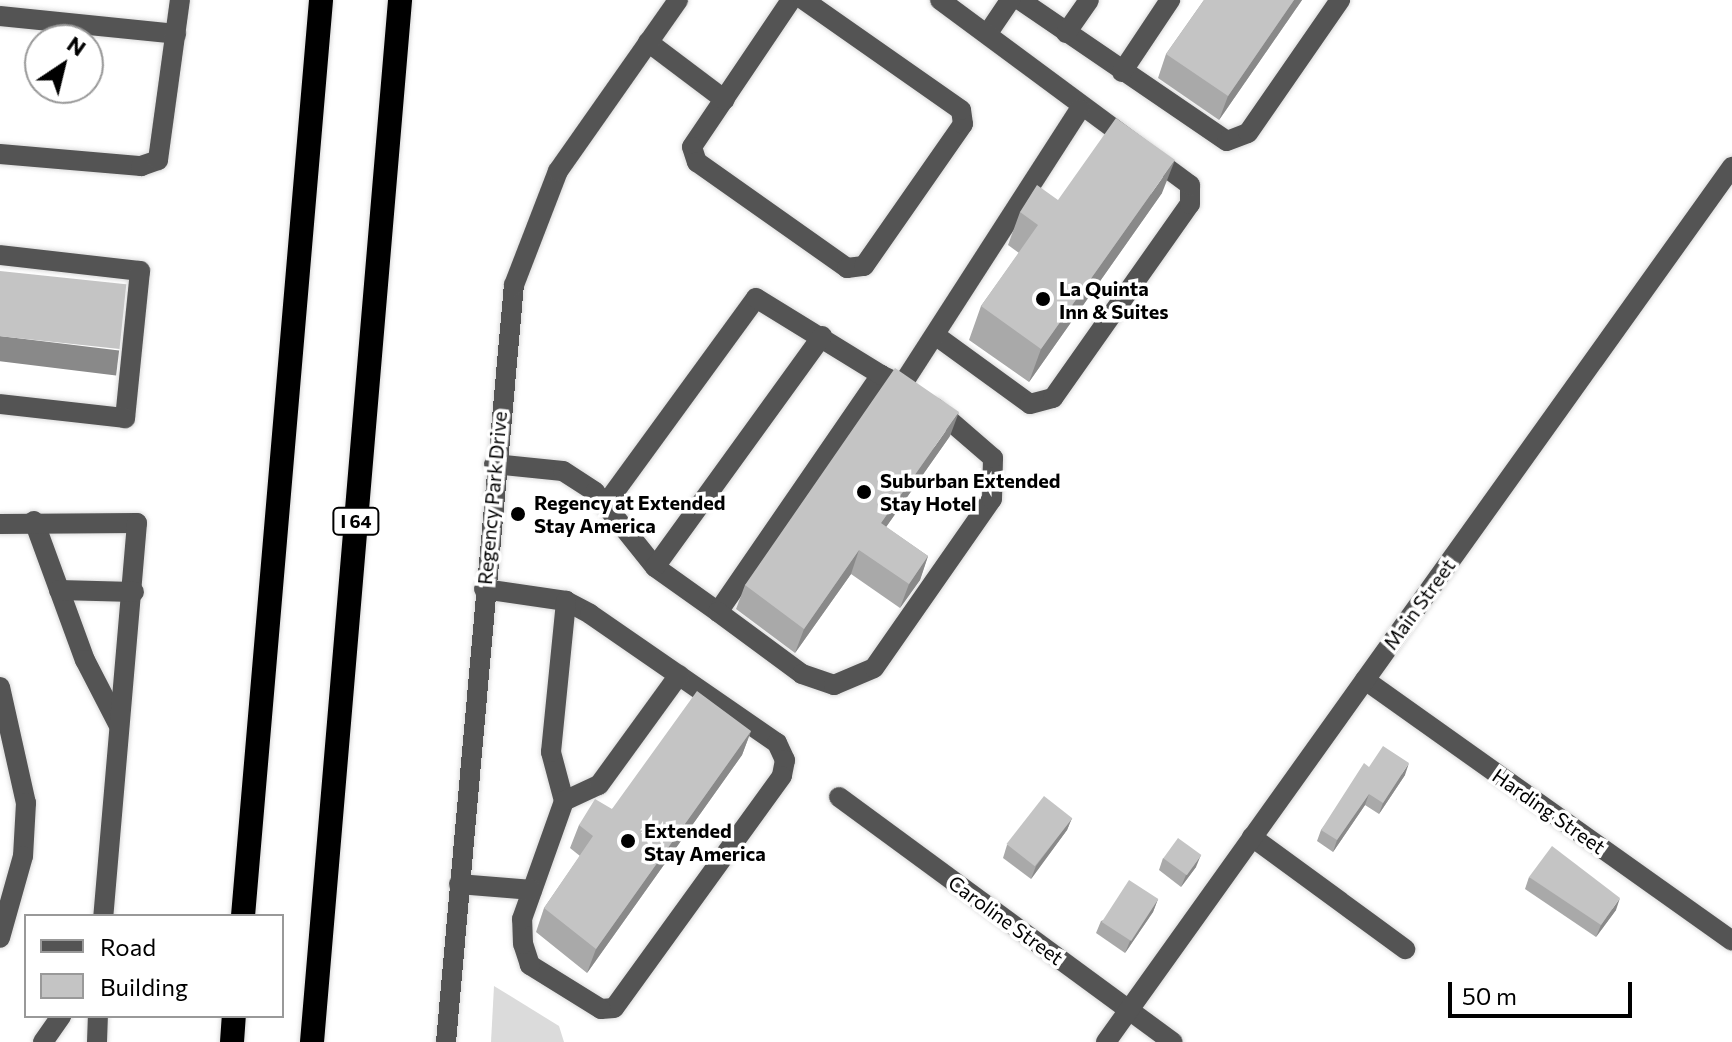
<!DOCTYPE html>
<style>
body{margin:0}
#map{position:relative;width:1732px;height:1042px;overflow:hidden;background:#fff;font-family:Commissioner,sans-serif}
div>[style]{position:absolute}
.green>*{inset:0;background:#dbdbdb}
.roads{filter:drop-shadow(0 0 2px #dbdbdb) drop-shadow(0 0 2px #dbdbdb)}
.minor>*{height:20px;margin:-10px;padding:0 10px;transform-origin:10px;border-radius:10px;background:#545454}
.highway>*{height:24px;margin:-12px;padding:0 12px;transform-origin:12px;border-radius:12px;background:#000}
.wall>*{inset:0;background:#a9a9a9}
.shaded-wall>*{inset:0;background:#898989;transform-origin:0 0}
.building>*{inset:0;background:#c4c4c4;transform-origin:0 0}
.dots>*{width:22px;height:22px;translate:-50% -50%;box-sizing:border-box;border:4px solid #fff;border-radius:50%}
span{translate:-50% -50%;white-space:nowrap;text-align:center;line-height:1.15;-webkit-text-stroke:7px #fff;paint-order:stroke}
.shield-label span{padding:2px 6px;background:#fff;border:2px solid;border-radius:6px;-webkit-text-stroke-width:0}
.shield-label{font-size:18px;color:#000;font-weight:700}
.poi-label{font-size:20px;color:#000;font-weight:700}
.left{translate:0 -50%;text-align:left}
.street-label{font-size:20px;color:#000}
.legend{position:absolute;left:24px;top:914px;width:260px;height:104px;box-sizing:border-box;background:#fff;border:2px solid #999;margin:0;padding:10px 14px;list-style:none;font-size:24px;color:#000}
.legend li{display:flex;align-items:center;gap:16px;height:40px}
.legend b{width:40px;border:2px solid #999}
.north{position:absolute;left:24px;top:24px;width:80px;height:80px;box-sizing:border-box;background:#fff;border:2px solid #999;border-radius:50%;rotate:35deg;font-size:22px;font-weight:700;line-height:32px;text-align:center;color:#000}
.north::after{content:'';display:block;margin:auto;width:28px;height:36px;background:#000;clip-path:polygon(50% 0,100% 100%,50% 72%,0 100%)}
.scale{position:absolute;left:1448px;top:982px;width:184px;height:36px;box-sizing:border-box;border:4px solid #000;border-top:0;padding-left:10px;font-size:24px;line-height:28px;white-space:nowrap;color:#000;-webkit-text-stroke:6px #fff;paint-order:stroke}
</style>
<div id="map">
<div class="green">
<div style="clip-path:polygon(494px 986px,559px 1026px,564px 1042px,491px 1042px)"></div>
</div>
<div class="roads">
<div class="minor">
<div style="left:791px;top:0;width:177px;rotate:124deg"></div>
<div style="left:692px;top:147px;width:16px;rotate:72deg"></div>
<div style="left:697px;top:162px;width:184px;rotate:35.2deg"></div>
<div style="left:847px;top:268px;width:17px;rotate:-7deg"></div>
<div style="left:864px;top:266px;width:173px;rotate:-55.1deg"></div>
<div style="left:963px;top:124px;width:14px;rotate:-98deg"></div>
<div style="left:961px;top:110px;width:192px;rotate:-145deg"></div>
<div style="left:1020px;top:0;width:250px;rotate:34.3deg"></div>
<div style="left:1227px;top:141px;width:22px;rotate:-21deg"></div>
<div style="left:1248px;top:133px;width:162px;rotate:-55.3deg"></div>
<div style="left:0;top:16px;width:177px;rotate:5.8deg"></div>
<div style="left:988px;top:33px;width:40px;rotate:-56deg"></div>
<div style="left:1066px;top:33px;width:40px;rotate:-55.1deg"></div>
<div style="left:648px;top:42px;width:96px;rotate:37deg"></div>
<div style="left:1122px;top:72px;width:87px;rotate:-56.3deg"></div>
<div style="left:0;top:154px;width:142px;rotate:4.9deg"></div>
<div style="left:141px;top:166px;width:18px;rotate:-19deg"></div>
<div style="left:158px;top:160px;width:162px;rotate:-82.2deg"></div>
<div style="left:0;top:255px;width:141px;rotate:6.5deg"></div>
<div style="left:140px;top:271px;width:148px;rotate:95.8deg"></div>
<div style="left:125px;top:418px;width:126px;rotate:-173.6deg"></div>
<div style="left:935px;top:335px;width:117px;rotate:36deg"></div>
<div style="left:1030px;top:404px;width:24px;rotate:-15deg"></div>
<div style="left:1053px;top:398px;width:237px;rotate:-54.8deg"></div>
<div style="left:1190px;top:204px;width:19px;rotate:-90deg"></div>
<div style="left:1190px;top:185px;width:311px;rotate:-143.5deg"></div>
<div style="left:494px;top:464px;width:69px;rotate:5.8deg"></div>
<div style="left:563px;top:471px;width:38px;rotate:33deg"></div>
<div style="left:595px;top:492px;width:96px;rotate:51.3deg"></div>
<div style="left:655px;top:567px;width:77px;rotate:35.5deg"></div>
<div style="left:718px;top:612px;width:288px;rotate:-55.5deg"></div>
<div style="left:881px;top:375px;width:23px;rotate:25deg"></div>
<div style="left:902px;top:385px;width:328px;rotate:-57.2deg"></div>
<div style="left:605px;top:505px;width:256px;rotate:-53.9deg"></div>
<div style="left:756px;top:298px;width:147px;rotate:31.6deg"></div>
<div style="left:34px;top:521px;width:148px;rotate:69.9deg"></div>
<div style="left:85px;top:660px;width:72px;rotate:62.7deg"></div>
<div style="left:0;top:524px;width:137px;rotate:-0.4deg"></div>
<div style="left:137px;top:523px;width:394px;rotate:94.9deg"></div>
<div style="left:655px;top:567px;width:285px;rotate:-54.1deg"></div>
<div style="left:484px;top:589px;width:83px;rotate:8.3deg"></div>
<div style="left:566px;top:601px;width:27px;rotate:28deg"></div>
<div style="left:590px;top:614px;width:227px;rotate:34.6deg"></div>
<div style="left:777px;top:743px;width:19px;rotate:65deg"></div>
<div style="left:785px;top:760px;width:16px;rotate:101deg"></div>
<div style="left:782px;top:776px;width:286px;rotate:125.9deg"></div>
<div style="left:614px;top:1008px;width:13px;rotate:176deg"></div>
<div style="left:601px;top:1009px;width:84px;rotate:-148.2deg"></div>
<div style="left:530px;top:965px;width:22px;rotate:-108deg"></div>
<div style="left:523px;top:944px;width:25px;rotate:-92deg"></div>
<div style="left:522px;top:919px;width:125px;rotate:-70.4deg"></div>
<div style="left:564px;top:801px;width:51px;rotate:-104.9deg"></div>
<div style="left:551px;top:752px;width:152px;rotate:-84.3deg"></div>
<div style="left:59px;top:590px;width:75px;rotate:1.5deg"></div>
<div style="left:718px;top:612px;width:104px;rotate:36.4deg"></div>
<div style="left:802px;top:674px;width:34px;rotate:19deg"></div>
<div style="left:834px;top:685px;width:43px;rotate:-23deg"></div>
<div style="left:874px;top:668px;width:206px;rotate:-55.1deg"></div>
<div style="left:992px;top:499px;width:41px;rotate:-88.6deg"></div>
<div style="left:993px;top:458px;width:77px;rotate:-139.2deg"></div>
<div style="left:1365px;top:680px;width:450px;rotate:35.4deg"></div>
<div style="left:0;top:687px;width:119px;rotate:77.4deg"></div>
<div style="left:26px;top:803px;width:53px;rotate:93.2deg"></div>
<div style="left:23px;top:856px;width:85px;rotate:105.7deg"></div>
<div style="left:839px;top:797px;width:414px;rotate:36.3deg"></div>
<div style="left:564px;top:801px;width:38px;rotate:-25deg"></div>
<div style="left:599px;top:785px;width:136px;rotate:-54deg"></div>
<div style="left:1252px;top:837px;width:190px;rotate:36.2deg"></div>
<div style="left:459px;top:884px;width:73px;rotate:4.7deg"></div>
<div style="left:43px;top:1042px;width:32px;rotate:-55deg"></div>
<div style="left:97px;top:1042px;width:26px;rotate:-88deg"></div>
<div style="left:446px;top:1042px;width:760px;rotate:-84.87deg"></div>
<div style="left:514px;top:285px;width:122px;rotate:-68.9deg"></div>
<div style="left:558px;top:171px;width:209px;rotate:-54.9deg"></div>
<div style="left:1106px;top:1042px;width:1076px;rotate:-54.42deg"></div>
</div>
<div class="highway">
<div style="left:243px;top:916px;width:919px;rotate:-85.13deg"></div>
<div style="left:232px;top:1042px;width:26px;rotate:-86deg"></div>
<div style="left:312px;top:1042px;width:1046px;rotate:-85.17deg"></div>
</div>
</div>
<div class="wall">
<div style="clip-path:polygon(1204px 0,1302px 0,1219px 120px,1158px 78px,1166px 54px)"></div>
<div style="clip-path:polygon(1162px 193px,1029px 382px,969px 340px,981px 306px,1019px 253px,1008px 245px,1020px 212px,1058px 200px)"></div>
<div style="clip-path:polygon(950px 436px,886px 527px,928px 556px,920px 580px,900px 608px,851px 574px,795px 653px,736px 609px,745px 585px)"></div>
<div style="clip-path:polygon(751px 731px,742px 755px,587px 973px,536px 932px,544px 908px,580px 856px,570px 848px,579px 825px,612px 809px)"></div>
<div style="clip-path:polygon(1369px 767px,1405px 775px,1379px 814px,1365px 805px,1333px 852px,1317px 841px,1321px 830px)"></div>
<div style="clip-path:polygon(1072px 818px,1067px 830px,1031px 879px,1003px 858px,1007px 845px)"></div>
<div style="clip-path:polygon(1163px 858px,1196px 867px,1181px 887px,1159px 870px)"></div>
<div style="clip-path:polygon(1529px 877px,1616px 910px,1596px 937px,1525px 889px)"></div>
<div style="clip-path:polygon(1158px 899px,1153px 912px,1125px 953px,1096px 933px,1101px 921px)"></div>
</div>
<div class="shaded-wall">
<div style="clip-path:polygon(1294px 0,1302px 0,1219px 120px,1228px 96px)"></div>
<div style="clip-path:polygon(1175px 160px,1162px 193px,1029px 382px,1041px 349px)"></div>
<div style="left:0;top:336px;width:120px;height:25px;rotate:7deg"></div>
<div style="clip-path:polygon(959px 412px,950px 436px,872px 547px,881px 523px)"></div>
<div style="clip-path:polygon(859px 550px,851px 574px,795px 653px,804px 629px)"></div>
<div style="clip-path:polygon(928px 556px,920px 580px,900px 608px,909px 584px)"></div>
<div style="clip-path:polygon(751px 731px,742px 755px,587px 973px,596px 949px)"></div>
<div style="clip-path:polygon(1409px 763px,1405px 775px,1379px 814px,1383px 803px)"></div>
<div style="clip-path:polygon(1369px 794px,1365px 805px,1333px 852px,1337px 840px)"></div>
<div style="clip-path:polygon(1072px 818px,1067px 830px,1031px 879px,1036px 866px)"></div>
<div style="clip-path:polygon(1201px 855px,1196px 867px,1181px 887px,1186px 875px)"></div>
<div style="clip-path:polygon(1620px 898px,1616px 910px,1596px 937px,1601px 925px)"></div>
<div style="clip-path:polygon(1158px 899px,1153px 912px,1125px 953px,1130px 941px)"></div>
</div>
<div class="building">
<div style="clip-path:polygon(1204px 0,1294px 0,1228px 96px,1166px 54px)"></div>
<div style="clip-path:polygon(1116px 118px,1175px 160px,1041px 349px,981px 306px,1038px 225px,1020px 212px,1037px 185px,1058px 200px)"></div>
<div style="left:0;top:271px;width:127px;height:65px;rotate:6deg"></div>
<div style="clip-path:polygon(895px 368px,959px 412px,881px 523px,928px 556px,909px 584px,859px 550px,804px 629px,745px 585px)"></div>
<div style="clip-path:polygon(697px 691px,751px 731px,596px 949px,544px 908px,593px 836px,579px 825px,595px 799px,612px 809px)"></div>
<div style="clip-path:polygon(1383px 746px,1409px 763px,1383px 803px,1369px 794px,1337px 840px,1321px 830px,1364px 763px,1369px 767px)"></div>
<div style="left:1044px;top:796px;width:36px;height:61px;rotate:38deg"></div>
<div style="left:1178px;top:838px;width:29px;height:25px;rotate:36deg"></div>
<div style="clip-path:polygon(1552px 846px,1620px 898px,1601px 925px,1529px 877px)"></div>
<div style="left:1129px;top:880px;width:35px;height:50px;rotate:33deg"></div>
</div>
<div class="dots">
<div style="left:1043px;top:299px;background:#000"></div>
<div style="left:864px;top:492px;background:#000"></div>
<div style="left:518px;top:514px;background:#000"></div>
<div style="left:628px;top:841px;background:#000"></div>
</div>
<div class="shield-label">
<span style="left:356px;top:521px">I 64</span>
</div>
<div class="poi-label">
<span class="left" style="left:1059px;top:300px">La Quinta<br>Inn &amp; Suites</span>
<span class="left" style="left:880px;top:492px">Suburban Extended<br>Stay Hotel</span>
<span class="left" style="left:534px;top:514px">Regency at Extended<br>Stay America</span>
<span class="left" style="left:644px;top:842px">Extended<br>Stay America</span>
</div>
<div class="street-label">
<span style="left:492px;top:498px;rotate:-85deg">Regency Park Drive</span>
<span style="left:1419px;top:604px;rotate:-54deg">Main Street</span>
<span style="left:1549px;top:811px;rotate:35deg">Harding Street</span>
<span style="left:1006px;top:920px;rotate:36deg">Caroline Street</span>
</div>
<ul class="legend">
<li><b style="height:10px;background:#545454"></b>Road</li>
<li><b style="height:22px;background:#c4c4c4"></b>Building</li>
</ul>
<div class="north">N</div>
<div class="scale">50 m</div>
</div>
